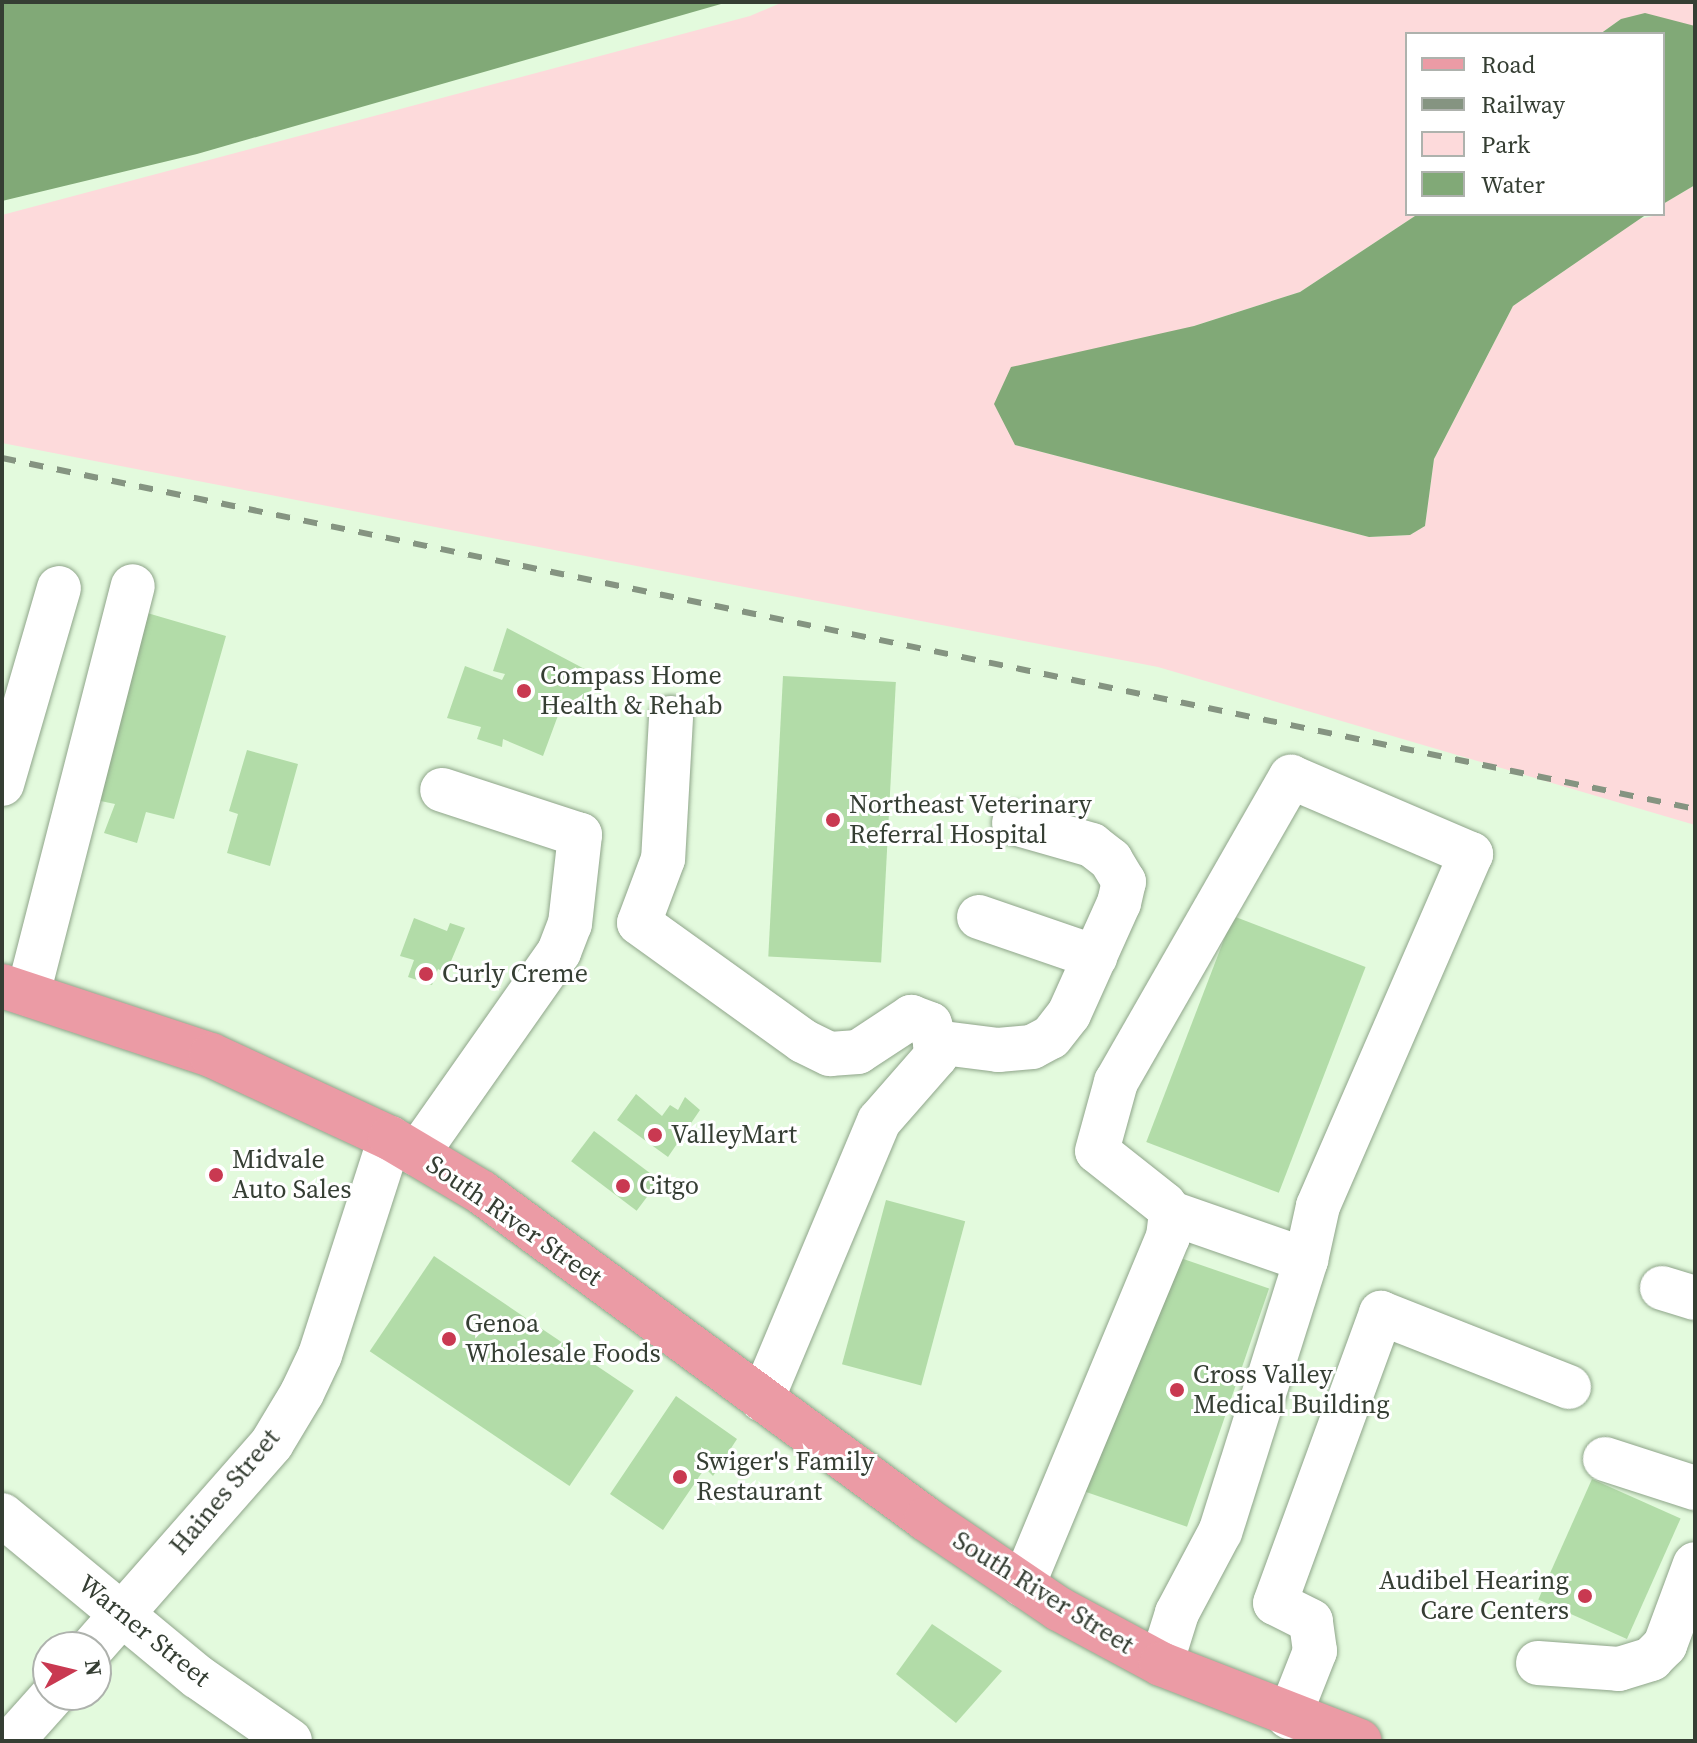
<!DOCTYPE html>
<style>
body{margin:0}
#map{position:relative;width:1697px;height:1743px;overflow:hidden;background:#e3fadd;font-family:"Source Serif 4",serif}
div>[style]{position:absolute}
.green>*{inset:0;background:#fddadb}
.water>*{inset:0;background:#81a977}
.building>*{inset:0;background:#b2dca8;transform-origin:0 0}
.roads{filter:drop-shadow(0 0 2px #8fa58a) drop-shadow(0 0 2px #8fa58a)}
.minor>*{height:44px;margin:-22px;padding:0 22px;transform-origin:22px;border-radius:22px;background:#fff}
.major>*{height:44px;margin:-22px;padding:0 22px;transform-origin:22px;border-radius:22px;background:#eb9ba5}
.rail>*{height:6px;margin-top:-3px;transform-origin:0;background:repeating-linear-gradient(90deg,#859481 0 14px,transparent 0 28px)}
.dots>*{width:22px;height:22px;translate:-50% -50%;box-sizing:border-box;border:4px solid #fff;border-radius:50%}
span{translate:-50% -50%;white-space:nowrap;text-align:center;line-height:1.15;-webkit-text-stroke:6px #fff;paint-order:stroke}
.poi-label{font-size:26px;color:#353e33}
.left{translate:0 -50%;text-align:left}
.right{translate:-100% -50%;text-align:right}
.street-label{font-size:26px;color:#353e33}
.frame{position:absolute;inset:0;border:4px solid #353e33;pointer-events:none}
.legend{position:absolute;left:1405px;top:32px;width:260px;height:184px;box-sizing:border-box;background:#fff;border:2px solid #aeb2ad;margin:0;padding:10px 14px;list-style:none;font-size:24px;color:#353e33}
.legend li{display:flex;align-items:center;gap:16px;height:40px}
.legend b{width:40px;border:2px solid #aeb2ad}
.north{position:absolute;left:32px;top:1631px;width:80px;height:80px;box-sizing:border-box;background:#fff;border:2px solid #aeb2ad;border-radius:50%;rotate:82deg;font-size:22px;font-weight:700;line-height:32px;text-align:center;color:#353e33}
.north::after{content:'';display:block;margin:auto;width:28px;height:36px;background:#c93951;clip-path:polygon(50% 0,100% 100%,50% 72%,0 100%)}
</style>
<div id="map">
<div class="green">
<div style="clip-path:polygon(783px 2px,1695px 2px,1695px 26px,1621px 19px,1600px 34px,1407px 34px,1407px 214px,1418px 214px,1300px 292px,1194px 326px,1015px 445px,1369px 537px,1410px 535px,1425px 526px,1434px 459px,1513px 306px,1639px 219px,1663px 214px,1663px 204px,1695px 185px,1695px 825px,1158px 667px,2px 443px,2px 215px,750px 16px)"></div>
</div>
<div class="water">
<div style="clip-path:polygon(2px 2px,728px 2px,197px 154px,2px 201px)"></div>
<div style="clip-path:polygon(1645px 13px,1695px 26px,1695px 185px,1663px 204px,1663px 34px,1600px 34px,1621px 19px)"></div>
<div style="clip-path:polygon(1418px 214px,1647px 214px,1513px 306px,1434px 459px,1425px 526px,1410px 535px,1369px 537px,1015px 445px,994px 404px,1011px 367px,1194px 326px,1300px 292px)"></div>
</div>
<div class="building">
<div style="clip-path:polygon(137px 610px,226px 636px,174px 819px,146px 812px,137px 843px,104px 833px,115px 804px,86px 798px)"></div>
<div style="clip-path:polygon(507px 628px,596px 675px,586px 710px,563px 702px,543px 756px,503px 739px,502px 747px,477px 739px,481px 727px,447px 718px,465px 666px,502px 680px,505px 674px,493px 671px)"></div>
<div style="left:783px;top:676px;width:113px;height:281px;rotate:3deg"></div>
<div style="clip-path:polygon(247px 750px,298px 764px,270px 866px,227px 853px,238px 814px,229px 811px)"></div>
<div style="left:1233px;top:916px;width:142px;height:242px;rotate:21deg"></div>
<div style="clip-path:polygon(414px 918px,447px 931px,450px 923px,465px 928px,446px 973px,438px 969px,432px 985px,408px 977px,414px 960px,400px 956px)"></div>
<div style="clip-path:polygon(636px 1094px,662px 1116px,670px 1105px,678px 1110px,685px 1097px,700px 1110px,668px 1157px,617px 1120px)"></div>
<div style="left:594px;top:1131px;width:82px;height:38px;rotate:37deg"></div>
<div style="left:886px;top:1200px;width:82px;height:170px;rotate:15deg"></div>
<div style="left:1166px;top:1253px;width:109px;height:252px;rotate:19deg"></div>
<div style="left:434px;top:1256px;width:241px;height:115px;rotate:34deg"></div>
<div style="clip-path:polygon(676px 1396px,737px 1439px,713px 1476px,705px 1468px,663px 1530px,610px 1494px)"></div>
<div style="left:1592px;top:1479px;width:97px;height:132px;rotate:24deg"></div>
<div style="clip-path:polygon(932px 1624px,1002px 1671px,956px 1723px,896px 1674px)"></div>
</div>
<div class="roads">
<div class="minor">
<div style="left:671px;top:718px;width:141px;rotate:93.2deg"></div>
<div style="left:663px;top:859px;width:68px;rotate:110.6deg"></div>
<div style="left:639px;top:923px;width:202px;rotate:35.7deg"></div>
<div style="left:803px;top:1041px;width:30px;rotate:26deg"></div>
<div style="left:830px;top:1054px;width:28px;rotate:-4deg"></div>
<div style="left:858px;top:1052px;width:64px;rotate:-33.4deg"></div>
<div style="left:911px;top:1017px;width:20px;rotate:20deg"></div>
<div style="left:930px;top:1024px;width:19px;rotate:74deg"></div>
<div style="left:935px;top:1042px;width:14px;rotate:86deg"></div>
<div style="left:936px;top:1056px;width:86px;rotate:131.2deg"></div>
<div style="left:879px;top:1121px;width:302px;rotate:112.8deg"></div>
<div style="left:2px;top:784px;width:204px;rotate:-73.8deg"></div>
<div style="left:979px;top:917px;width:123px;rotate:19deg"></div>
<div style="left:28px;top:994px;width:421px;rotate:-75.6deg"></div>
<div style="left:935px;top:1042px;width:64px;rotate:7.2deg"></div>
<div style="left:998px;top:1050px;width:34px;rotate:-5deg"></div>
<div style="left:1032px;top:1047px;width:21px;rotate:-28deg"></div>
<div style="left:1051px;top:1037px;width:29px;rotate:-52deg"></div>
<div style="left:1069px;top:1014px;width:122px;rotate:-65.8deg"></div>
<div style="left:1119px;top:903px;width:22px;rotate:-77deg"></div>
<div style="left:1124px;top:882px;width:26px;rotate:-121deg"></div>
<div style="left:1111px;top:860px;width:24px;rotate:-142deg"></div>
<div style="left:1092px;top:845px;width:81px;rotate:-164.2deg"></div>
<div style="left:417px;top:1154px;width:247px;rotate:-54.9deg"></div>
<div style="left:559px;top:952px;width:30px;rotate:-69deg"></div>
<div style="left:570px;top:924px;width:90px;rotate:-83.6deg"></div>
<div style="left:580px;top:835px;width:145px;rotate:-161.9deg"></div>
<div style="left:1171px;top:1213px;width:143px;rotate:19.2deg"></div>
<div style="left:1662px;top:1288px;width:34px;rotate:17deg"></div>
<div style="left:1605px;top:1459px;width:95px;rotate:17.9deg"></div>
<div style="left:2px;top:1515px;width:254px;rotate:39.6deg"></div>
<div style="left:198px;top:1677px;width:112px;rotate:34.8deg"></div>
<div style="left:1023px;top:1585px;width:377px;rotate:-67.4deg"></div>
<div style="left:1168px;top:1237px;width:24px;rotate:-83deg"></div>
<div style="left:1171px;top:1213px;width:11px;rotate:-128deg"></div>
<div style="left:1164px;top:1204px;width:85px;rotate:-141.7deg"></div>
<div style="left:1097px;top:1151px;width:72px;rotate:-74.6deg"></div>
<div style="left:1116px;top:1082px;width:352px;rotate:-60.2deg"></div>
<div style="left:1291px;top:777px;width:196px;rotate:23.2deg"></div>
<div style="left:1471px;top:854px;width:384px;rotate:113.5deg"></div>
<div style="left:1318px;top:1206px;width:55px;rotate:102.5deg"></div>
<div style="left:1306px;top:1260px;width:285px;rotate:107.5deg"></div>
<div style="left:1220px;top:1532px;width:92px;rotate:118deg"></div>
<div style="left:1177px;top:1613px;width:53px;rotate:107.4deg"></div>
<div style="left:93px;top:1647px;width:271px;rotate:-48.7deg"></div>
<div style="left:272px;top:1443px;width:58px;rotate:-59deg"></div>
<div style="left:302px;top:1393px;width:42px;rotate:-64.7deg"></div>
<div style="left:320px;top:1355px;width:228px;rotate:-72.1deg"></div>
<div style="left:1538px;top:1663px;width:81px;rotate:4.2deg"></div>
<div style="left:1619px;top:1669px;width:34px;rotate:-17deg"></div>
<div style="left:1651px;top:1659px;width:20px;rotate:-45deg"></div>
<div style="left:1665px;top:1645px;width:86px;rotate:-69.7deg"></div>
<div style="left:1289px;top:1717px;width:71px;rotate:-68.5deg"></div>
<div style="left:1315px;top:1651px;width:30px;rotate:-98deg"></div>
<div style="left:1311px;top:1621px;width:40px;rotate:-153.4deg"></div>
<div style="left:1275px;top:1603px;width:309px;rotate:-69.9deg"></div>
<div style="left:1381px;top:1313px;width:202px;rotate:21.5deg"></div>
<div style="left:12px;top:1741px;width:62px;rotate:-48.3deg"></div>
</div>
<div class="major">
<div style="left:2px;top:986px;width:220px;rotate:18.3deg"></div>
<div style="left:211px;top:1055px;width:197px;rotate:24.9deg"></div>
<div style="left:390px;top:1138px;width:106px;rotate:30.7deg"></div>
<div style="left:481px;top:1192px;width:552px;rotate:36.31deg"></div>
<div style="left:926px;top:1519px;width:161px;rotate:34.1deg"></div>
<div style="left:1059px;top:1609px;width:116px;rotate:28.3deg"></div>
<div style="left:1161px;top:1664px;width:213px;rotate:21.2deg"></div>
</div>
</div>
<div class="rail">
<div style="left:2px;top:458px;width:1729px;rotate:11.71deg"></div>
</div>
<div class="dots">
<div style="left:524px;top:691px;background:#c93951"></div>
<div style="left:833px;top:820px;background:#c93951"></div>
<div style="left:426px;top:974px;background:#c93951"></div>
<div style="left:655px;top:1135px;background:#c93951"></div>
<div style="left:216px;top:1175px;background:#c93951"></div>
<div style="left:623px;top:1186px;background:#c93951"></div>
<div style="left:449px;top:1339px;background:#c93951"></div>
<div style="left:1177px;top:1390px;background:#c93951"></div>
<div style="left:680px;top:1477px;background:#c93951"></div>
<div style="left:1585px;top:1596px;background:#c93951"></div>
</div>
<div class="poi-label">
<span class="left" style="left:540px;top:691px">Compass Home<br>Health &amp; Rehab</span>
<span class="left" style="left:849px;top:820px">Northeast Veterinary<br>Referral Hospital</span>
<span class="left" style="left:442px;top:974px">Curly Creme</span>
<span class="left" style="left:671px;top:1135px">ValleyMart</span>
<span class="left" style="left:232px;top:1175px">Midvale<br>Auto Sales</span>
<span class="left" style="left:639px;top:1186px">Citgo</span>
<span class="left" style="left:465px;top:1339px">Genoa<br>Wholesale Foods</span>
<span class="left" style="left:1193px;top:1390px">Cross Valley<br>Medical Building</span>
<span class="left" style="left:696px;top:1477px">Swiger's Family<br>Restaurant</span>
<span class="right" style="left:1569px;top:1596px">Audibel Hearing<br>Care Centers</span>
</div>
<div class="street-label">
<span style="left:514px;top:1221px;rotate:35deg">South River Street</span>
<span style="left:225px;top:1492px;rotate:-50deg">Haines Street</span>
<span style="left:1043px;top:1593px;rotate:32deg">South River Street</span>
<span style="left:144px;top:1631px;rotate:39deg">Warner Street</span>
</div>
<div class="frame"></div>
<ul class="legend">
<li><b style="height:10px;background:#eb9ba5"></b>Road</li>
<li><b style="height:10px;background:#859481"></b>Railway</li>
<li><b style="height:22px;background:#fddadb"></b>Park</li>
<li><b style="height:22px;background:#81a977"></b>Water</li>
</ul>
<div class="north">N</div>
</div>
